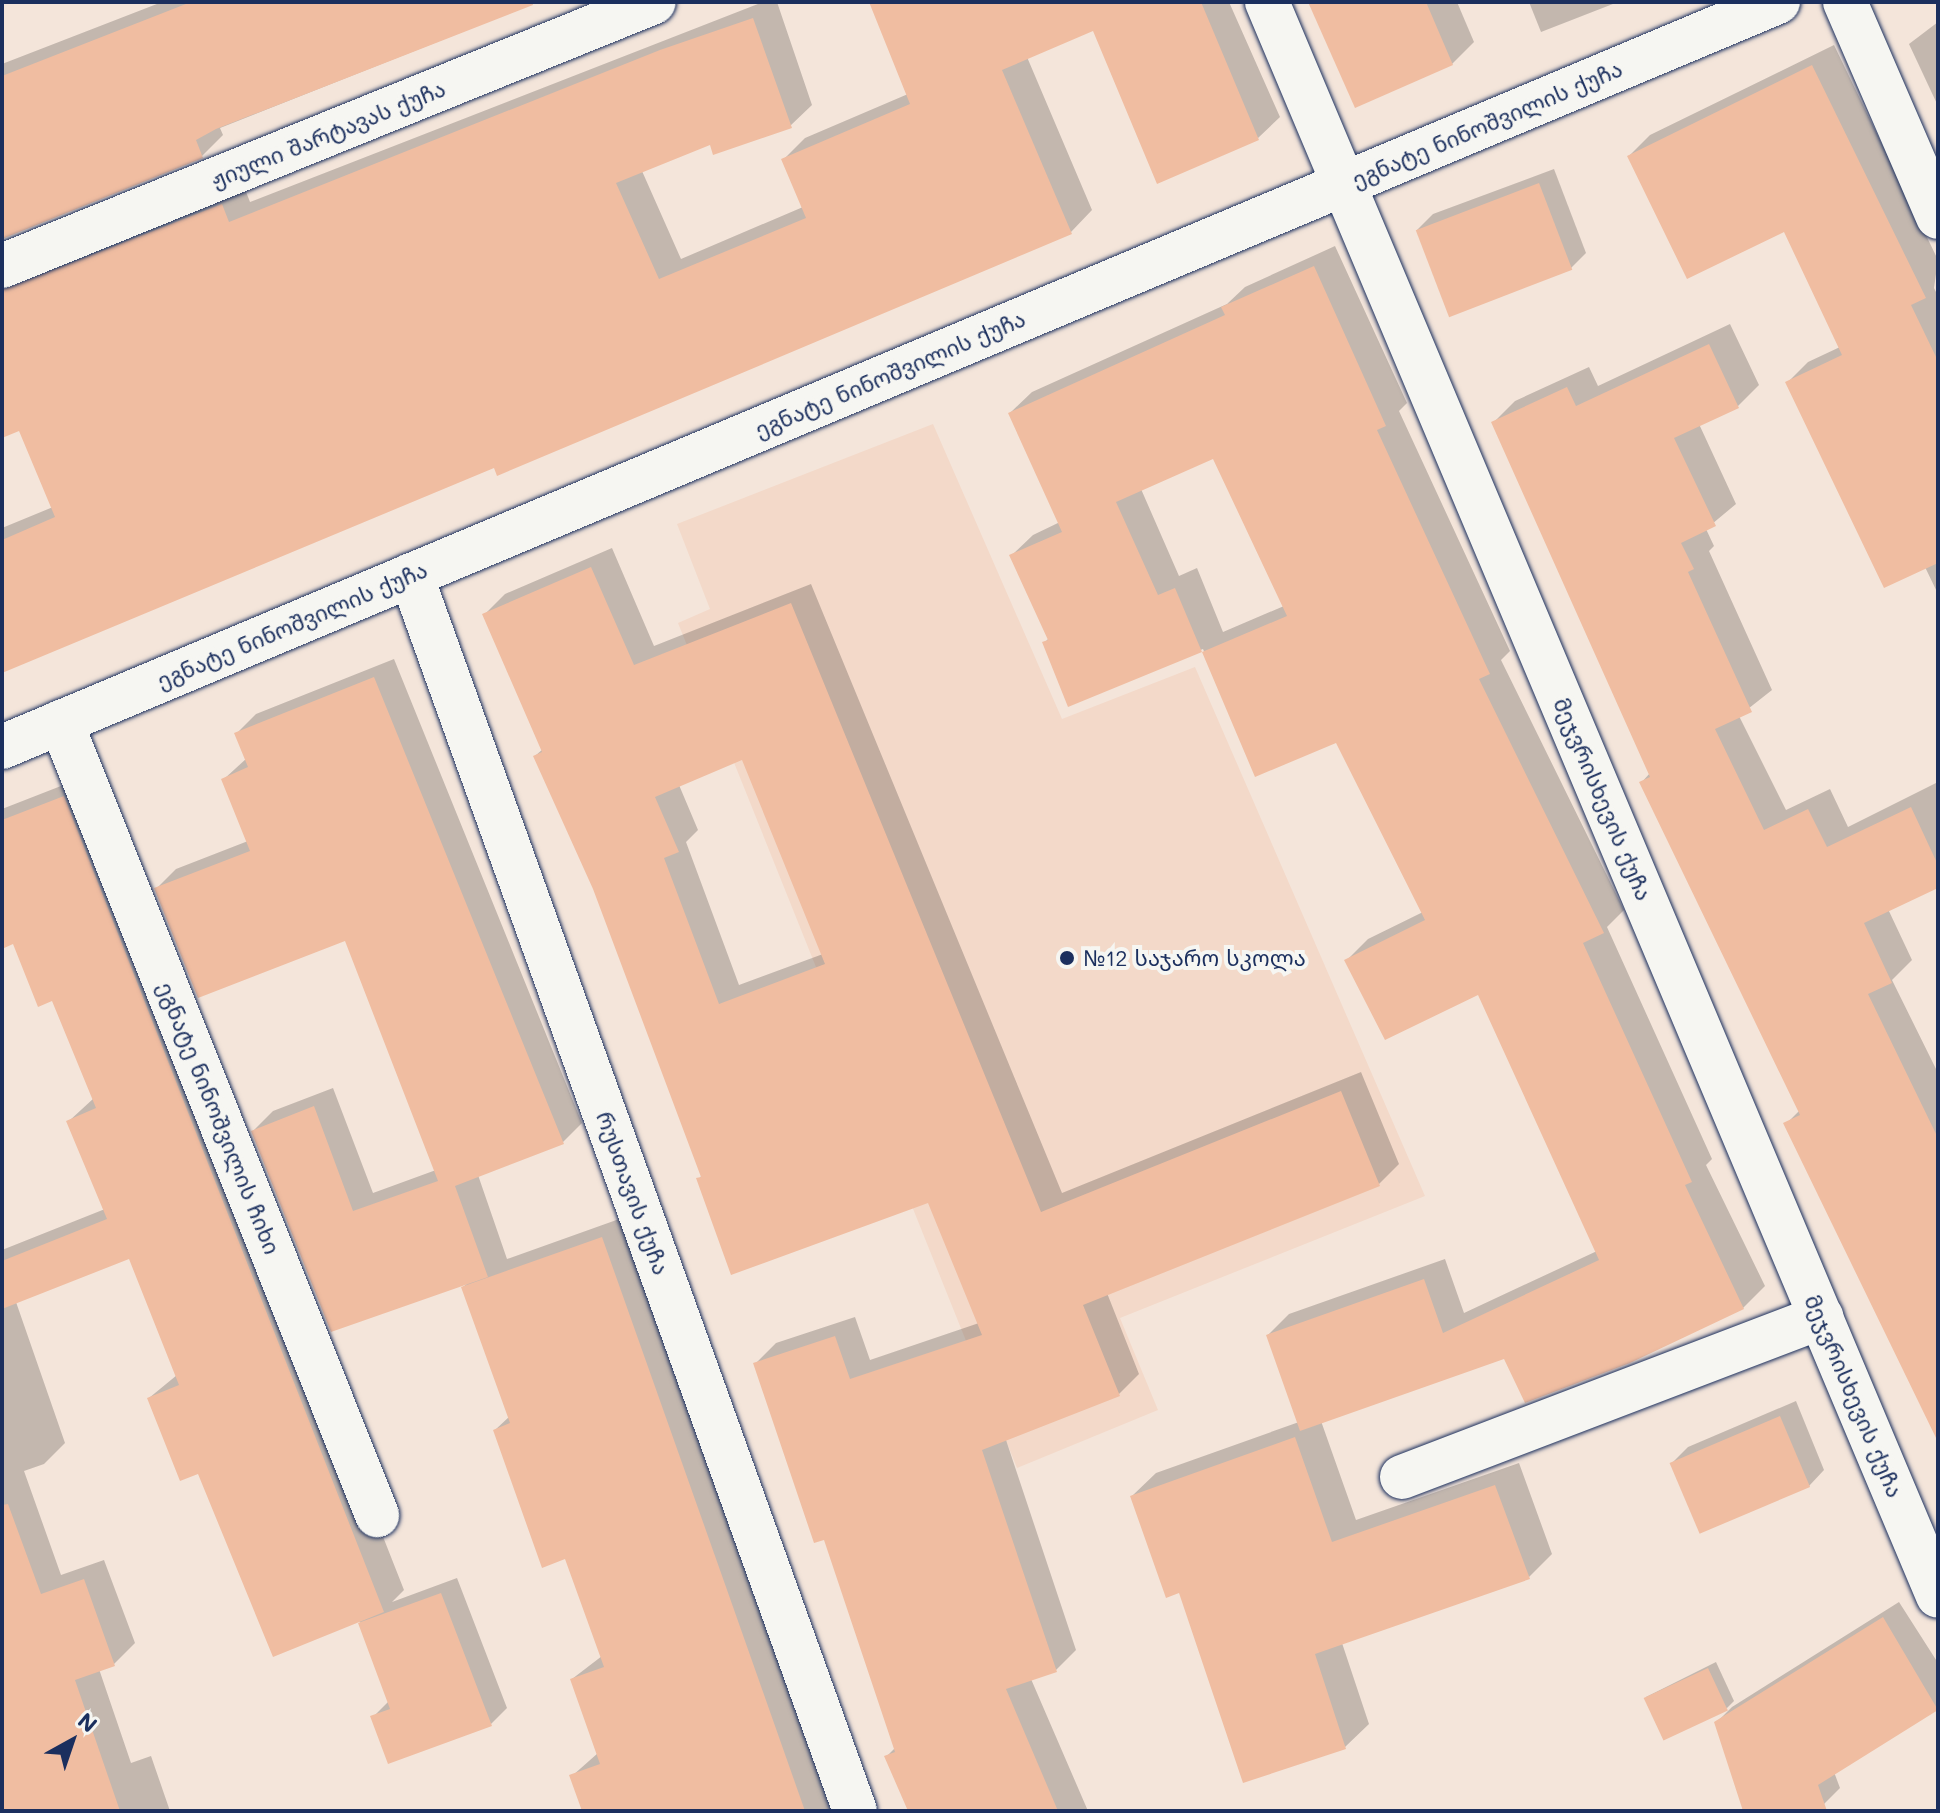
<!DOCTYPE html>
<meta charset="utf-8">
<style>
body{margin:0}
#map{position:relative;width:1940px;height:1813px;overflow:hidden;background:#f4e5da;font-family:Mali,"Noto Sans Georgian",sans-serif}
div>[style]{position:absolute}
.built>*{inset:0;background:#f3d9c9}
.shadow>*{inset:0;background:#0003}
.building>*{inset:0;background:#f0bda1;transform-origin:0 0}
.roads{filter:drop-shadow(0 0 2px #1b2f5e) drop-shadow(0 0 2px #1b2f5e)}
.minor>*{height:44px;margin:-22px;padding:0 22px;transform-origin:22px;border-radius:22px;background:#f6f6f2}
.dots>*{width:22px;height:22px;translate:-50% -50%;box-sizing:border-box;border:4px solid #f6f6f2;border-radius:50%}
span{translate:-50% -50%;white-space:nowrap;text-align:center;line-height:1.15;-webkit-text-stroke:8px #f6f6f2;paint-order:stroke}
.street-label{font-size:22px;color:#1b2f5e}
.poi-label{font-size:22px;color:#1b2f5e}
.left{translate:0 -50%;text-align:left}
.frame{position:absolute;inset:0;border:4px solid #1b2f5e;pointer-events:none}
.north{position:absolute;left:32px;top:1701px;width:80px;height:80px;-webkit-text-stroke:6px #f6f6f2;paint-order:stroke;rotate:40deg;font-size:22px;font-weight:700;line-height:32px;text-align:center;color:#1b2f5e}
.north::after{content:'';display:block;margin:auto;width:28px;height:36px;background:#1b2f5e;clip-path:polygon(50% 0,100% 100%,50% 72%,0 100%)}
</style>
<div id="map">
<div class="built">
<div style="clip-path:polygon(933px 424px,1062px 719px,1195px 667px,1425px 1196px,1120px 1318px,1158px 1410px,1017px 1468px,678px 623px,710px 609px,677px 524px)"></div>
</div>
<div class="shadow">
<div style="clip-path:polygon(162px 2px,538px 2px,220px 128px,223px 135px,202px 156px,2px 237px,2px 64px)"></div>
<div style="clip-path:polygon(763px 2px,777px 2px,812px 105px,790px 126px,711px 143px,642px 171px,681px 259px,803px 207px,783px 160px,805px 138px,908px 94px,871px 2px,1229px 2px,1280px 117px,1258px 138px,1094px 28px,1027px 57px,1092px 210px,1071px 232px,2px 668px,2px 528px,53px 507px,20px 429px,2px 436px,2px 292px,25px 282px,43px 265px,243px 184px,250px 202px)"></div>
<div style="clip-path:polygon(1310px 2px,1457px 2px,1474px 42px,1452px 64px)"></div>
<div style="clip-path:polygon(1529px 2px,1618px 2px,1541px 32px)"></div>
<div style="clip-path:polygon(1938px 22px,1938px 106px,1909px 44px)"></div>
<div style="clip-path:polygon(1834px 45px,1938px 260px,1934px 288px,1938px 296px,1938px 594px,1925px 567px,1787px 383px,1808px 362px,1840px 347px,1785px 229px,1629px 156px,1650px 135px)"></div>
<div style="clip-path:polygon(1554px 169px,1586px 253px,1571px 268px,1417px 230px,1433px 214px)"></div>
<div style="clip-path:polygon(evenodd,1335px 246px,1407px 403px,1399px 411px,1510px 651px,1501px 660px,1624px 910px,1607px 927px,1712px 1159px,1706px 1165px,1765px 1286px,1743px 1308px,1505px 1357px,1321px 1421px,1356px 1520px,1519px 1463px,1552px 1554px,1529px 1577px,1342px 1643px,1369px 1724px,1345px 1747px,1180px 1591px,1132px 1496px,1156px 1473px,1299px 1422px,1268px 1335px,1289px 1314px,1445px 1259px,1464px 1313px,1597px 1251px,1479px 992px,1347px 960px,1368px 939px,1423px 912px,1337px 740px,1256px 774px,1203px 649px,1069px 704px,1044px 643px,1049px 638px,1011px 556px,1033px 535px,1060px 522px,1010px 413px,1032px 392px,1227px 304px,1245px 287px,1335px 246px,1214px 456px,1284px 606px,1223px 632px,1197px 568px,1179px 576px,1141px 489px,1214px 456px)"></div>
<div style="clip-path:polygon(1730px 324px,1759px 385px,1738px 406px,1699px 424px,1736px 504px,1706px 529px,1714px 546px,1709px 551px,1772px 690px,1739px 716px,1786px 810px,1830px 789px,1848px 827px,1938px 782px,1938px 886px,1888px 909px,1912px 960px,1892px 980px,1938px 1073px,1938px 1381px,1786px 1124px,1800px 1110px,1641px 783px,1650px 773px,1493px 423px,1515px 401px,1589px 367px,1598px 386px)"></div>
<div style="clip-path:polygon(evenodd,612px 548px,654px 646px,811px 584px,1062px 1193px,1361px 1072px,1399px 1164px,1379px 1184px,1107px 1293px,1139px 1374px,1119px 1394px,1006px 1440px,1076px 1650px,1056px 1670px,1031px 1679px,1088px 1811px,910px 1811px,887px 1756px,895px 1748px,825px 1537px,755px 1364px,776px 1343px,855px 1317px,870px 1360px,979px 1323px,930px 1201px,699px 1179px,702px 1175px,595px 888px,535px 756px,543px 749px,484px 615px,505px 594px,612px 548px,743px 757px,823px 954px,739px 985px,686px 842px,698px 830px,679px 785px,743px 757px)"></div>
<div style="clip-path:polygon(394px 659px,582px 1123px,563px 1142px,478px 1175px,507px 1259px,622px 1218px,832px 1811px,584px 1811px,572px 1776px,598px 1753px,572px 1679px,602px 1656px,566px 1557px,495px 1430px,510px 1416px,463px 1287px,469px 1282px,332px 1329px,253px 1131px,273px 1111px,333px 1088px,373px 1193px,436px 1170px,346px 938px,156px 889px,176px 869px,248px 841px,224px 779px,247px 758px,237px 733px,256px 714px)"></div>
<div style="clip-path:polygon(84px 777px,404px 1590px,392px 1602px,457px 1578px,507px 1708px,491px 1724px,373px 1717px,389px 1701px,359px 1620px,199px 1471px,149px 1398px,177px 1375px,130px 1256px,16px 1302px,65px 1443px,44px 1464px,24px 1471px,61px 1575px,104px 1560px,135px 1643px,114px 1664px,99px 1669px,131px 1763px,151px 1756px,170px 1811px,2px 1811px,2px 1250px,105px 1209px,69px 1121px,94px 1098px,53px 999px,14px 942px,2px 946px,2px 809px)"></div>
<div style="clip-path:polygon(1796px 1401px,1824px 1470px,1809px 1486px,1672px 1463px,1688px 1447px)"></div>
<div style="clip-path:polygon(1899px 1602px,1938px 1663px,1938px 1708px,1834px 1772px,1840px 1788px,1824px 1804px,1801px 1811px,1746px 1811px,1716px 1723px,1732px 1707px)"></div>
<div style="clip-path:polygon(1716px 1662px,1734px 1701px,1727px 1708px,1646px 1697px)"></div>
</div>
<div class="building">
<div style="clip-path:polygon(191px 2px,532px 2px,533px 5px,216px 129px,196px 140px,203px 158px,2px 239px,2px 76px)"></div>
<div style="clip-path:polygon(869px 2px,1201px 2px,1259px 140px,1157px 184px,1093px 31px,1002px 70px,1072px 234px,497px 476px,494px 468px,2px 673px,2px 540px,55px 517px,19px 431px,2px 438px,2px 290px,222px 204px,229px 222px,660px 50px,753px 18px,792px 128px,713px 155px,710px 145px,616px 183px,659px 279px,806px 218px,781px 159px,910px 104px)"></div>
<div style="clip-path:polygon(1308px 2px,1426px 2px,1453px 65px,1355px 108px)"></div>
<div style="clip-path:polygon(1812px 65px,1926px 298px,1911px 305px,1938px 361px,1938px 563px,1884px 588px,1785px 382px,1842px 355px,1784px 232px,1687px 279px,1627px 156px)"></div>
<div style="left:1539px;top:183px;width:93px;height:132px;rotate:69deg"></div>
<div style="clip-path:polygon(evenodd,1314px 266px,1386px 426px,1377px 430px,1490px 674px,1479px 679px,1604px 933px,1583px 943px,1692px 1182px,1685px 1185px,1744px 1309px,1630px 1363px,1525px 1403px,1504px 1359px,1300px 1431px,1266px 1335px,1424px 1279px,1443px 1333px,1599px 1260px,1478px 995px,1385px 1040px,1344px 960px,1425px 920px,1336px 743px,1255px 777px,1202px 652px,1068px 707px,1042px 642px,1048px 640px,1009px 555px,1062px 532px,1008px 413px,1225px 315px,1221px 307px,1314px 266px,1213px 459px,1287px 616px,1202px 652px,1175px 588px,1158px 595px,1116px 502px,1213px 459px)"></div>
<div style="clip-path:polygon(1709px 344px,1739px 408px,1674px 438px,1716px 526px,1681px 543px,1694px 569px,1688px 572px,1752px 712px,1715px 729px,1764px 830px,1808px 809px,1827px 847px,1911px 807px,1938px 865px,1938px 888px,1864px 923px,1892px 983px,1868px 994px,1938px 1138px,1938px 1442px,1783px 1123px,1800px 1115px,1639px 782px,1650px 777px,1491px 422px,1567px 387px,1576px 406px)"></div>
<div style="clip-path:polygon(evenodd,591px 567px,634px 665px,791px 603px,1041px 1212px,1341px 1091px,1380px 1186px,1083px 1305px,1120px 1396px,982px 1450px,1057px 1672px,1006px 1689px,1058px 1811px,908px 1811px,884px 1756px,895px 1752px,824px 1540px,814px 1543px,753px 1363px,835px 1336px,850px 1379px,982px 1335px,928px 1203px,731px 1275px,696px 1178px,701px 1177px,593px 889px,533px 756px,542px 752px,482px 614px,591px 567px,742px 760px,825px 964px,719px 1004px,664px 858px,679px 852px,655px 797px,742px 760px)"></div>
<div style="clip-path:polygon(374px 677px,564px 1144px,455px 1186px,488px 1277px,331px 1332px,251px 1131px,314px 1106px,353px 1211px,438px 1181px,345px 941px,198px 998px,154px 888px,250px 851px,221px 779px,248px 767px,234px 733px)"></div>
<div style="clip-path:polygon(64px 796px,384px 1612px,273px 1657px,198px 1474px,180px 1481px,147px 1398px,179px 1385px,129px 1259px,2px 1309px,2px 1261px,107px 1219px,66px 1121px,96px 1108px,52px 1001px,38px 1007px,13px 944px,2px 949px,2px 820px)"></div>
<div style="clip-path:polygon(602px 1237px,726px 1587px,805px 1811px,582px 1811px,569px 1775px,600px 1764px,570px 1679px,604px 1667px,565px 1559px,542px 1568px,493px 1430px,510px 1423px,461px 1287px)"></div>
<div style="left:1780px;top:1416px;width:77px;height:120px;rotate:67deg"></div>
<div style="clip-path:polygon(1295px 1437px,1332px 1542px,1495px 1485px,1530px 1579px,1315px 1654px,1346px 1749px,1243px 1783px,1179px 1593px,1166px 1598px,1130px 1496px)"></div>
<div style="clip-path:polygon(8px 1504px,41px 1594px,84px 1579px,115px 1666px,75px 1680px,120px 1811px,2px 1811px,2px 1505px)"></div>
<div style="clip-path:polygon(441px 1593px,492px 1726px,388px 1764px,370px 1716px,390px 1709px,358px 1623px)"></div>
<div style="clip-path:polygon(1883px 1617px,1938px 1710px,1818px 1785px,1827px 1811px,1743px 1811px,1714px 1722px)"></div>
<div style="left:1708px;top:1668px;width:47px;height:71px;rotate:65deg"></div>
</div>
<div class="roads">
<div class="minor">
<div style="left:1267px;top:2px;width:1729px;rotate:67.17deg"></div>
<div style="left:1845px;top:2px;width:234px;rotate:66.6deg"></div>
<div style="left:2px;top:266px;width:703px;rotate:-22.04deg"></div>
<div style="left:411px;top:575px;width:1313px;rotate:70.24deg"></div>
<div style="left:61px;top:722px;width:854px;rotate:68.27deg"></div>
<div style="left:2px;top:747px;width:1926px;rotate:-22.76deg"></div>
<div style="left:1402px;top:1477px;width:449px;rotate:-20.9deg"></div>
</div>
</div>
<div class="dots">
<div style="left:1067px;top:958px;background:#1b2f5e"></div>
</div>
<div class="street-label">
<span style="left:1487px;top:124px;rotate:-23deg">ეგნატე ნინოშვილის ქუჩა</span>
<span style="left:328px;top:134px;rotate:-22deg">ჟიული შარტავას ქუჩა</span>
<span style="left:890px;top:374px;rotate:-23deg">ეგნატე ნინოშვილის ქუჩა</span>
<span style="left:292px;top:625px;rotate:-23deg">ეგნატე ნინოშვილის ქუჩა</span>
<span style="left:1603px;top:799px;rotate:67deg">მეჯვრისხევის ქუჩა</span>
<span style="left:219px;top:1118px;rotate:68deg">ეგნატე ნინოშვილის ჩიხი</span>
<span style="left:633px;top:1193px;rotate:70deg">რუსთავის ქუჩა</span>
<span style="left:1854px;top:1396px;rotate:67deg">მეჯვრისხევის ქუჩა</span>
</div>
<div class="poi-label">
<span class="left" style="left:1083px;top:958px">№12 საჯარო სკოლა</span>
</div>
<div class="frame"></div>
<div class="north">N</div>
</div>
